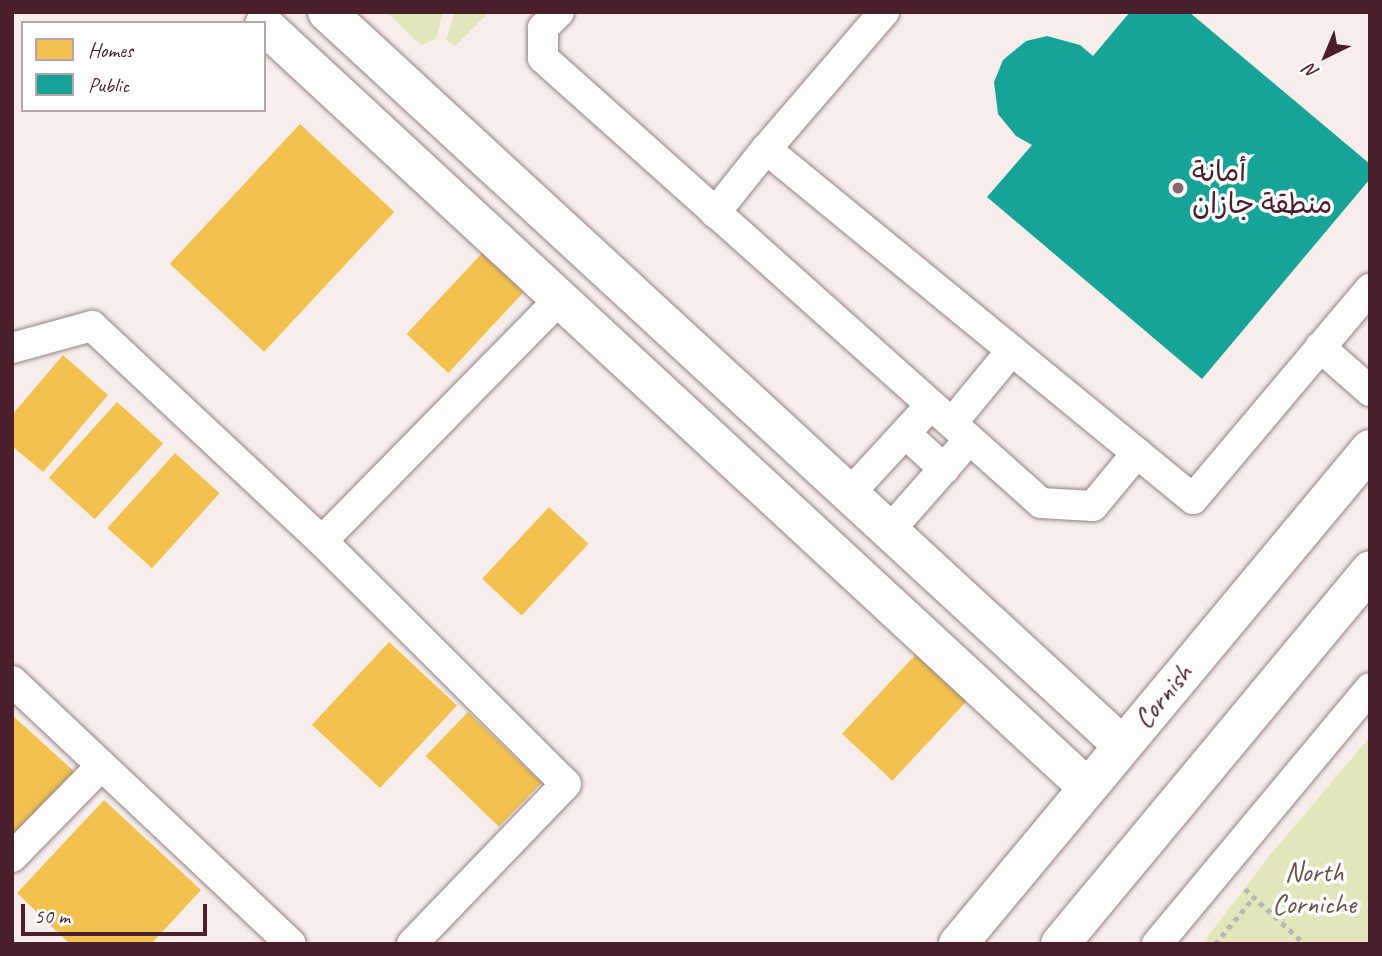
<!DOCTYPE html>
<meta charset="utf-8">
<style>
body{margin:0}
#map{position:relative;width:1382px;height:956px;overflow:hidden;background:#f7eeeb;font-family:Caveat,"Playpen Sans Arabic",sans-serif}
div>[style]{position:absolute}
.green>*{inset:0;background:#e3e6bb}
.homes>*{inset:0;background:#f2c14e;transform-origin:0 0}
.public>*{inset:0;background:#17a398}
.path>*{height:4.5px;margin-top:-2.25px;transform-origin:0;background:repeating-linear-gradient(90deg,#bcb5b6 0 5px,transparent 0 10px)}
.roads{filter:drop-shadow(0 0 2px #908485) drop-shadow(0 0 2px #908485)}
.minor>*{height:30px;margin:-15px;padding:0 15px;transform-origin:15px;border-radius:15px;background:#fefcfc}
.major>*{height:38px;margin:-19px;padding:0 19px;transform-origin:19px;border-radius:19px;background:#fefcfc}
.dots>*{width:19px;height:19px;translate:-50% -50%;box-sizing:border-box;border:4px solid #fff;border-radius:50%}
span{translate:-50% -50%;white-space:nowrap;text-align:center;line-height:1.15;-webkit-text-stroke:7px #fff;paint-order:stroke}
.poi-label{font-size:28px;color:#4a1f2b}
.left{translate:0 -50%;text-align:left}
.street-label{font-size:28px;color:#4a1f2b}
.park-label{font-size:28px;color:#6c4f45}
.frame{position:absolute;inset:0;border:14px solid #4a1f2b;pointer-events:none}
.legend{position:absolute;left:21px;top:21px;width:245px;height:91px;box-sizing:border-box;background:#fff;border:2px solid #b7a5aa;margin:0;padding:9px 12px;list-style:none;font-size:21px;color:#4a1f2b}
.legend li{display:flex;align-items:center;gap:14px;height:35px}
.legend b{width:35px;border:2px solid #b7a5aa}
.north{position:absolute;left:1291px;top:21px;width:70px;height:70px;-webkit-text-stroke:5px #fff;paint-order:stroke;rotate:223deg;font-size:19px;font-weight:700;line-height:28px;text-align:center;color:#4a1f2b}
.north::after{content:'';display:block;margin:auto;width:24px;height:32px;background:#4a1f2b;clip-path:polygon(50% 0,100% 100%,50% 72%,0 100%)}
.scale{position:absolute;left:21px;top:904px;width:186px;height:32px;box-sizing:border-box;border:4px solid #4a1f2b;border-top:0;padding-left:9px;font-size:21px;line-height:24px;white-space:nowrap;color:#4a1f2b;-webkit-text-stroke:5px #fff;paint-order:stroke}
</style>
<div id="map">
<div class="green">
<div style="clip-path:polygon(386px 12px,443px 12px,436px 39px,421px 45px)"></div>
<div style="clip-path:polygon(455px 12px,489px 12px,455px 46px,446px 40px)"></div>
<div style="clip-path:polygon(1370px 737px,1370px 944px,1202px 944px,1270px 855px)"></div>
</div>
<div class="homes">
<div style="left:300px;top:124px;width:129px;height:191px;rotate:43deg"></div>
<div style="left:485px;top:250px;width:57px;height:115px;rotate:43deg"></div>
<div style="clip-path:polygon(63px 355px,108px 395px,43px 472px,12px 446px,12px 415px)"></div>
<div style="left:117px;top:402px;width:62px;height:102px;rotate:42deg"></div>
<div style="left:175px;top:453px;width:60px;height:101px;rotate:42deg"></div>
<div style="left:549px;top:507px;width:54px;height:98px;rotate:43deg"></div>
<div style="left:389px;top:642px;width:93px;height:113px;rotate:43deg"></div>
<div style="left:919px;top:651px;width:69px;height:113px;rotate:43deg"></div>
<div style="left:468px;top:712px;width:102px;height:61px;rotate:44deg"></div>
<div style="clip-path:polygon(12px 715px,78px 775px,12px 848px)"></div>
<div style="clip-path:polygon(104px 800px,201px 890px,151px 944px,70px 944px,17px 893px)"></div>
</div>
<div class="public">
<div style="clip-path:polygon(1130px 12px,1189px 12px,1370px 164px,1370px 179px,1202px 379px,987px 197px,1032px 145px,1016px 136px,998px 114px,994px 82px,1003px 60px,1026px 41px,1047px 36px,1080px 45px,1093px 56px)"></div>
</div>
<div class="path">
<div style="left:1245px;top:889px;width:81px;rotate:42.5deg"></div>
<div style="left:1215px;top:944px;width:61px;rotate:-50.3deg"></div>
</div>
<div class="roads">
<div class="minor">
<div style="left:559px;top:12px;width:23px;rotate:135deg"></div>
<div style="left:543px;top:28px;width:30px;rotate:90deg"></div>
<div style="left:543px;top:58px;width:668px;rotate:41.78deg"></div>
<div style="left:1041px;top:503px;width:52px;rotate:3.3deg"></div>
<div style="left:1093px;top:506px;width:69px;rotate:-50.3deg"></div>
<div style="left:884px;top:12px;width:181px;rotate:130.7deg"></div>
<div style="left:766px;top:149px;width:552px;rotate:39.34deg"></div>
<div style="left:1193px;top:499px;width:275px;rotate:-49.9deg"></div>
<div style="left:715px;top:213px;width:82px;rotate:-51.4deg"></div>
<div style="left:1320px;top:347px;width:67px;rotate:41.3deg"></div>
<div style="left:12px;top:348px;width:83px;rotate:-15.4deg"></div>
<div style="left:92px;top:326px;width:315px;rotate:43.1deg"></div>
<div style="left:322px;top:541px;width:344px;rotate:44.9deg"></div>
<div style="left:566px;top:784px;width:222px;rotate:133.9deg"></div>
<div style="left:952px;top:423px;width:94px;rotate:-50.6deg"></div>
<div style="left:906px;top:434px;width:52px;rotate:42.6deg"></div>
<div style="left:850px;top:493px;width:118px;rotate:-47.4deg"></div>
<div style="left:889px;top:531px;width:121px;rotate:-48.7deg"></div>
<div style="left:322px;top:541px;width:341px;rotate:-45.5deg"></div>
<div style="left:12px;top:681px;width:383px;rotate:43.3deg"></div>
<div style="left:12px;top:857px;width:127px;rotate:-45.6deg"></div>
<div style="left:1157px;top:944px;width:333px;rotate:-50.2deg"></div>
</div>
<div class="major">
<div style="left:327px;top:12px;width:1081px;rotate:42.68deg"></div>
<div style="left:264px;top:25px;width:1122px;rotate:42.8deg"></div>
<div style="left:958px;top:944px;width:644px;rotate:-50.23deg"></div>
<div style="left:1060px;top:944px;width:486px;rotate:-50.3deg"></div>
</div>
</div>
<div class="dots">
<div style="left:1178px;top:188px;background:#87676e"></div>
</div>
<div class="poi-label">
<span class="left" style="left:1192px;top:188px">أمانة<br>منطقة جازان</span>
</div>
<div class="street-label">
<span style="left:1163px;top:696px;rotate:-50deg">Cornish</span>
</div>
<div class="park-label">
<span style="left:1314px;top:888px">North<br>Corniche</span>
</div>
<div class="frame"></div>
<ul class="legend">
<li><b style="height:19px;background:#f2c14e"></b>Homes</li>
<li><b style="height:19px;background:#17a398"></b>Public</li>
</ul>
<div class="north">N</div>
<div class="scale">50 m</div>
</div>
